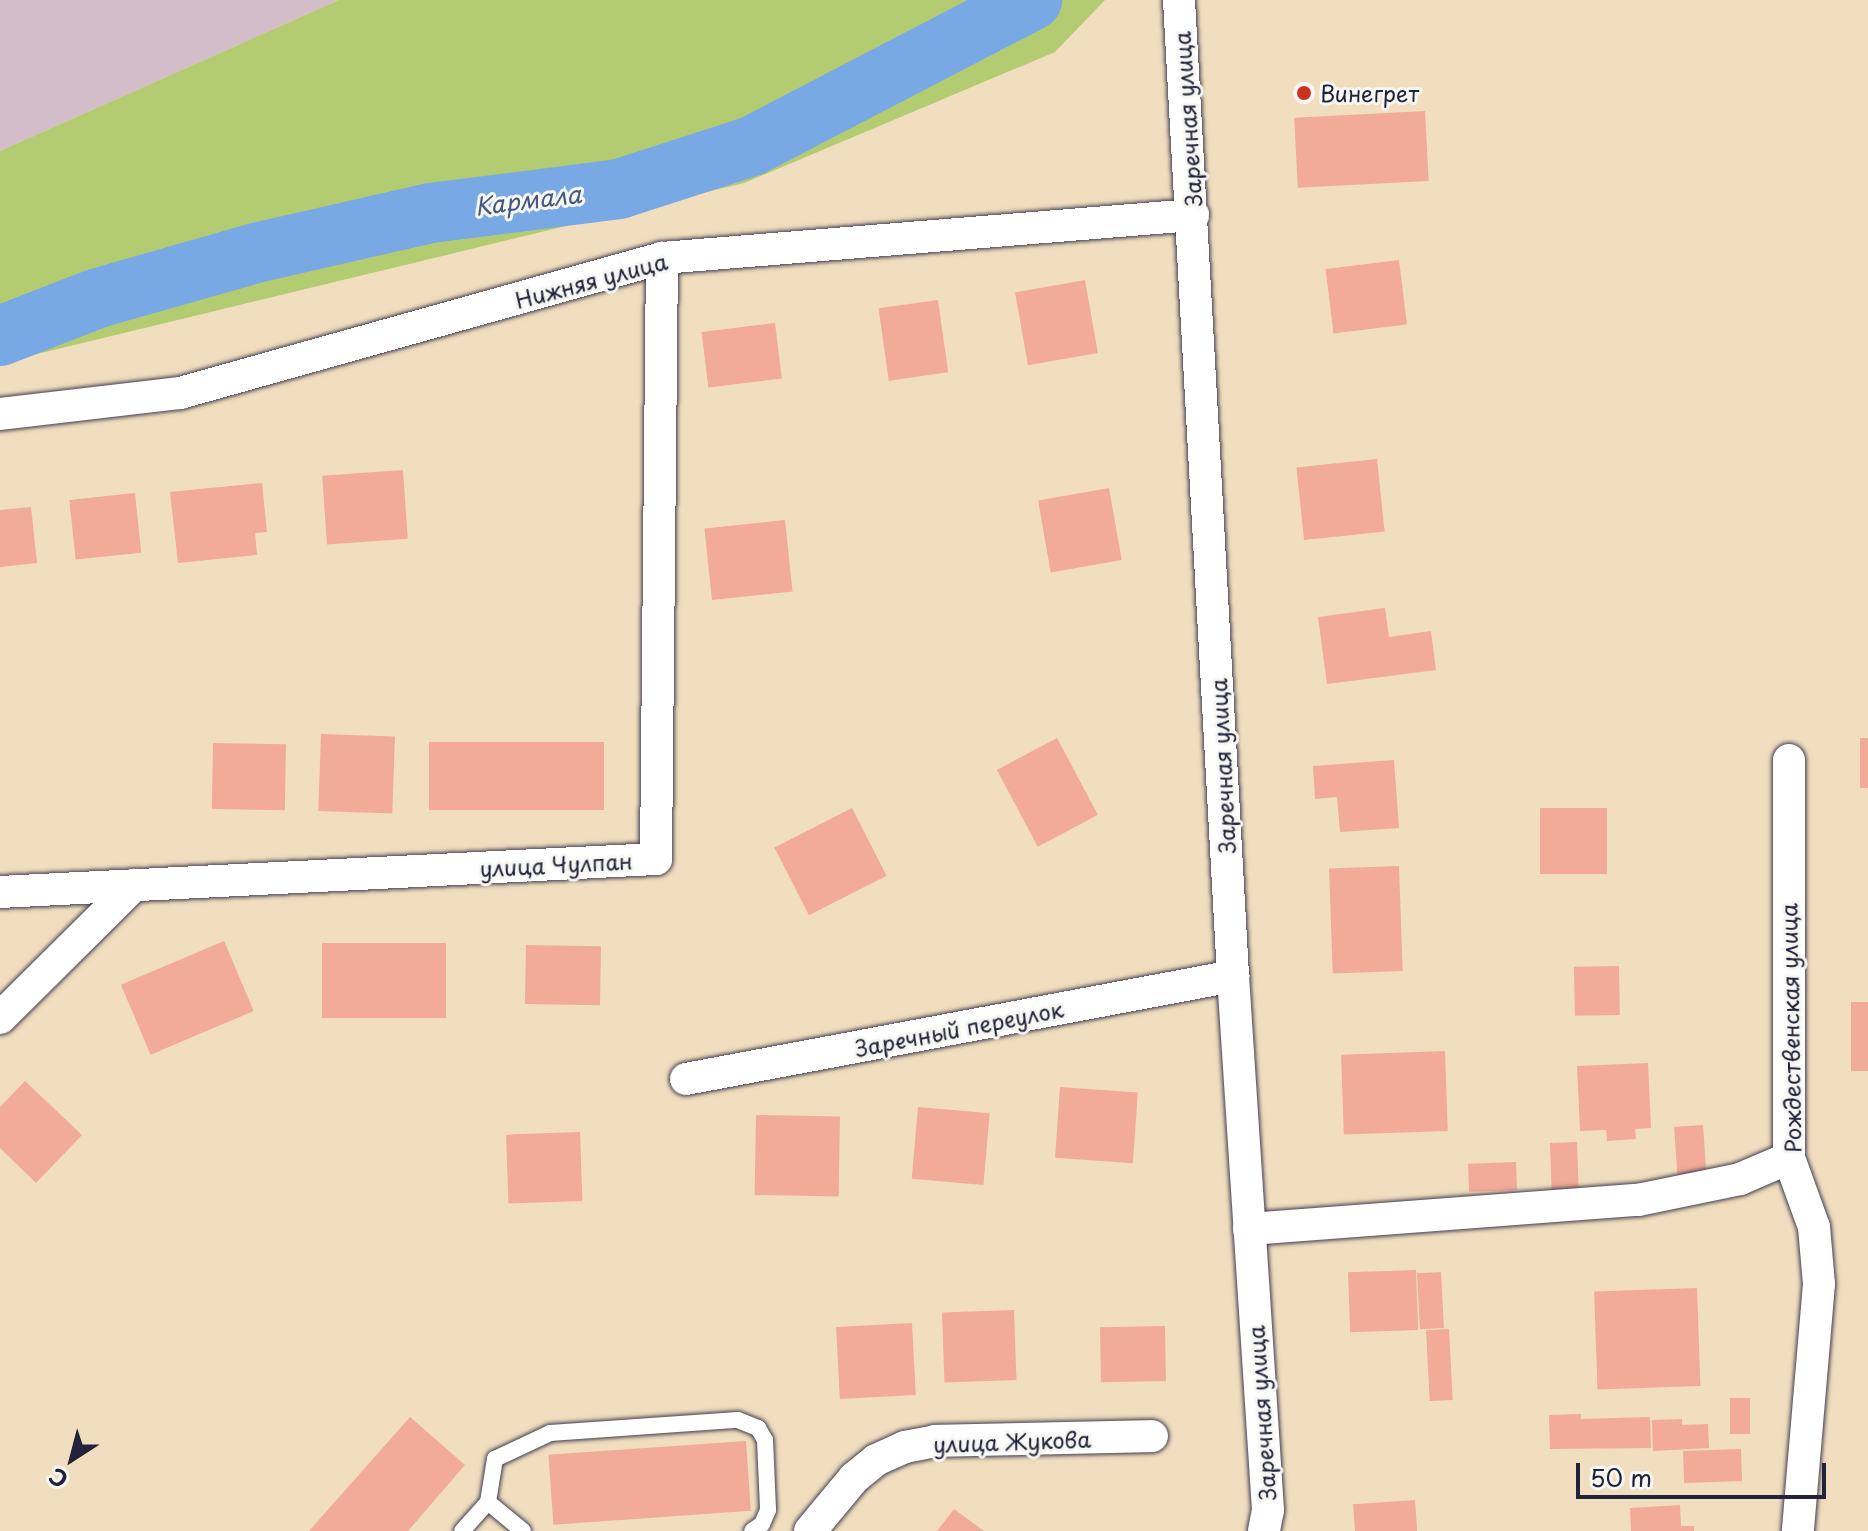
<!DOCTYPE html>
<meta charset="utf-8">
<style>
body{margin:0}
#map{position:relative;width:1868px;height:1531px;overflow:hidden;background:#f1debf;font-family:"Playpen Sans",sans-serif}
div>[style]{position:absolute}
.industrial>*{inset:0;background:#d2bdc8}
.green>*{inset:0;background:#b4cc71}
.river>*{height:60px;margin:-30px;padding:0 30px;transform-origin:30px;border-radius:30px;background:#79a9e4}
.building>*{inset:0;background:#f2aa99;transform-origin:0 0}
.roads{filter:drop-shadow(0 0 2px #413e4f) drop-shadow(0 0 2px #413e4f)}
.service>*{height:16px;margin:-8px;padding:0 8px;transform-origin:8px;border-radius:8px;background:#fff}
.minor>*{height:32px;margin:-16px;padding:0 16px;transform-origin:16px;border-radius:16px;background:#fff}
.dots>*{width:22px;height:22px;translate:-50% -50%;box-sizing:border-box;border:4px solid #f6f6f2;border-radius:50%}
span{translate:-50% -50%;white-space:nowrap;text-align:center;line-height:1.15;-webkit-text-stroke:6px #f6f6f2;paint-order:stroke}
.poi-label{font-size:22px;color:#22223b}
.left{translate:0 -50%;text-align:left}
.street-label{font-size:22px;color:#22223b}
.water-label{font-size:24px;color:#45587f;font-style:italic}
.north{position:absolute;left:32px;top:1419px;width:80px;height:80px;-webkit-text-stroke:6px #f6f6f2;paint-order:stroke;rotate:216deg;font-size:22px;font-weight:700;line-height:32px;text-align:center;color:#22223b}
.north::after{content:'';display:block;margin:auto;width:28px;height:36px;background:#22223b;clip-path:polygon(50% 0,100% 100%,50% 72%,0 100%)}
.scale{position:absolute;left:1576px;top:1463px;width:250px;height:36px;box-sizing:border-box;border:4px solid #22223b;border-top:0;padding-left:10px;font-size:24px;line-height:28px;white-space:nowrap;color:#22223b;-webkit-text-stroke:6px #f6f6f2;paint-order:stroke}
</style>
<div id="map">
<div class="industrial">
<div style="clip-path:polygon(0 0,339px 0,0 151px)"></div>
</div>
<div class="green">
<div style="clip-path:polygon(339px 0,1105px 0,1055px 52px,744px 183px,0 363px,0 151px)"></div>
</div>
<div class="river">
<div style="left:0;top:336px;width:105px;rotate:-21.2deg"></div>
<div style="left:98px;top:298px;width:168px;rotate:-15.9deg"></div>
<div style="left:260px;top:252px;width:174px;rotate:-12.9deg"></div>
<div style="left:430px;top:213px;width:191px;rotate:-7.2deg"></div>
<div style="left:619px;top:189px;width:140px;rotate:-17.9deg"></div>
<div style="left:752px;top:146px;width:316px;rotate:-27.5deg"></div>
</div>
<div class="building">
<div style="left:1425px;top:111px;width:70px;height:131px;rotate:87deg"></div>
<div style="left:1399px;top:260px;width:65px;height:74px;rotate:83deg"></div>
<div style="left:1085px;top:280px;width:74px;height:71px;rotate:80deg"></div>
<div style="left:938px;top:300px;width:73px;height:60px;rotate:82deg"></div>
<div style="left:775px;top:323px;width:56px;height:74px;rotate:83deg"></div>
<div style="left:1377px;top:459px;width:73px;height:81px;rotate:84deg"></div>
<div style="left:403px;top:470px;width:69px;height:81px;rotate:86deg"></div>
<div style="clip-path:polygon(262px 483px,267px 532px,255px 533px,257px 555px,178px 563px,170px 492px)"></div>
<div style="left:1109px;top:488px;width:73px;height:72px;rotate:80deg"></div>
<div style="left:135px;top:493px;width:60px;height:66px;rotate:84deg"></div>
<div style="clip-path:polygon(31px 507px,37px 563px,0 567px,0 510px)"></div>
<div style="left:785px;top:520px;width:72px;height:81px;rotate:84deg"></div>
<div style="clip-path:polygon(1385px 608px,1389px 637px,1431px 631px,1436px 670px,1327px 684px,1318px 617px)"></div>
<div style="left:321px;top:734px;width:74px;height:77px;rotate:2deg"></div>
<div style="left:1057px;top:738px;width:87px;height:68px;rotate:62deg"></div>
<div style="left:1860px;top:738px;width:8px;height:50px"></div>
<div style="left:429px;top:742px;width:175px;height:68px"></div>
<div style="left:213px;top:743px;width:73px;height:66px;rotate:1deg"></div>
<div style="clip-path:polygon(1394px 760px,1399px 828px,1340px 832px,1337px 797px,1315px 799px,1313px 766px)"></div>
<div style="left:852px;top:808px;width:76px;height:87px;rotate:63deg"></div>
<div style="left:1540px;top:808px;width:67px;height:66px"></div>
<div style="left:1399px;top:866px;width:105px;height:70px;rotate:88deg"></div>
<div style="left:224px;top:941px;width:76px;height:112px;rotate:67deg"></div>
<div style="left:322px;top:943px;width:124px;height:75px"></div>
<div style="left:526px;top:945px;width:75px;height:59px;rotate:1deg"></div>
<div style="left:1619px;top:966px;width:49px;height:45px;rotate:89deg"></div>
<div style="left:1851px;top:1002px;width:17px;height:69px"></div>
<div style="left:1445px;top:1051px;width:80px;height:104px;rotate:88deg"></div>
<div style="clip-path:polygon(1648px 1063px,1651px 1128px,1635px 1129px,1636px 1139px,1607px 1141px,1606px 1130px,1580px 1131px,1577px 1066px)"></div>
<div style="clip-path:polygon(25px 1081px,82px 1135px,36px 1183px,0 1148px,0 1107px)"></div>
<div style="left:1060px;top:1087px;width:78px;height:71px;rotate:4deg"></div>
<div style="left:918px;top:1107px;width:72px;height:72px;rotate:5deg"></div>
<div style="left:756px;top:1115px;width:84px;height:80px;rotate:1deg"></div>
<div style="left:1703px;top:1125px;width:47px;height:29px;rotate:86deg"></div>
<div style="left:580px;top:1132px;width:69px;height:74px;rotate:88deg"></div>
<div style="left:1577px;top:1142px;width:47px;height:27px;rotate:88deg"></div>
<div style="left:1516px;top:1162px;width:28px;height:48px;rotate:88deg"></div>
<div style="left:1416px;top:1270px;width:60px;height:68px;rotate:88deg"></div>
<div style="left:1441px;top:1272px;width:56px;height:24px;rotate:87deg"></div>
<div style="left:1697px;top:1288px;width:98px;height:103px;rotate:88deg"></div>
<div style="left:1014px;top:1310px;width:70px;height:72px;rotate:88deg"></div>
<div style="left:912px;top:1323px;width:72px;height:76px;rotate:87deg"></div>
<div style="left:1165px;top:1326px;width:55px;height:65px;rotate:89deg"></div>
<div style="left:1449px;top:1329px;width:71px;height:23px;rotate:87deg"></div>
<div style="left:1730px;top:1398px;width:20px;height:36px"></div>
<div style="clip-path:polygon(1581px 1414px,1581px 1419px,1650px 1417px,1651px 1448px,1550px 1449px,1549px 1415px)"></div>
<div style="clip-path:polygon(410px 1417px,465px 1465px,408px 1531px,309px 1531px)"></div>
<div style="clip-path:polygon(1682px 1419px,1682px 1425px,1708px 1424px,1709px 1448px,1653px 1451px,1652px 1420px)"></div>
<div style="left:746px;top:1441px;width:70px;height:198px;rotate:86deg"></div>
<div style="left:1741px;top:1449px;width:32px;height:58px;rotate:88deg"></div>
<div style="left:1415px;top:1500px;width:31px;height:62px;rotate:86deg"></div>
<div style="clip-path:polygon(1680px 1505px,1681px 1526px,1694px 1526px,1694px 1531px,1631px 1531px,1630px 1508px)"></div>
<div style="clip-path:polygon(954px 1509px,984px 1531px,937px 1531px)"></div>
</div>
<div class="roads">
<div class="service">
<div style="left:462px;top:1531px;width:39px;rotate:-48deg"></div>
<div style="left:523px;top:1531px;width:45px;rotate:-140.4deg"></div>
<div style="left:488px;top:1502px;width:44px;rotate:-80.8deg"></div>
<div style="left:495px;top:1459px;width:61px;rotate:-25.3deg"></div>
<div style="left:550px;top:1433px;width:188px;rotate:-4deg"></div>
<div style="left:738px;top:1420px;width:22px;rotate:22deg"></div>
<div style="left:758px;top:1428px;width:14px;rotate:60deg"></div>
<div style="left:765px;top:1440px;width:70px;rotate:87.5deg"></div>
<div style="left:768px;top:1510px;width:15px;rotate:113deg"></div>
<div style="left:762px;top:1524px;width:12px;rotate:145deg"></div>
</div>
<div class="minor">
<div style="left:1179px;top:0;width:977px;rotate:86.83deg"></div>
<div style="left:1233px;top:976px;width:535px;rotate:86.25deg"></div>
<div style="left:1268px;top:1510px;width:21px;rotate:101deg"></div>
<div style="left:0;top:414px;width:181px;rotate:-6.7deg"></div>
<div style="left:180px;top:393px;width:501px;rotate:-15.65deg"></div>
<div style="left:662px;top:258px;width:533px;rotate:-4.63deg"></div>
<div style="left:1789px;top:760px;width:398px;rotate:90deg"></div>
<div style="left:1789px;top:1158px;width:73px;rotate:70.1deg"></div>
<div style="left:1814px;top:1227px;width:57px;rotate:85deg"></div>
<div style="left:1819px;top:1284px;width:248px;rotate:94.9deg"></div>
<div style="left:0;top:892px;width:657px;rotate:-2.88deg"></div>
<div style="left:656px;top:859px;width:601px;rotate:-89.43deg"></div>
<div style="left:0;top:1018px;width:189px;rotate:-44.8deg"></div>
<div style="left:686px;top:1079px;width:557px;rotate:-10.66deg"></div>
<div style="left:1249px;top:1229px;width:390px;rotate:-4.3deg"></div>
<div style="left:1638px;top:1200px;width:104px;rotate:-11.6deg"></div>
<div style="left:1740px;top:1179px;width:53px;rotate:-23.2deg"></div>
<div style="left:810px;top:1531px;width:69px;rotate:-50.3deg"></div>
<div style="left:854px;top:1478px;width:28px;rotate:-39deg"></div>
<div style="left:876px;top:1460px;width:32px;rotate:-24deg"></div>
<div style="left:905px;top:1447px;width:31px;rotate:-11deg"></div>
<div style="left:935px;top:1441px;width:217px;rotate:-1.3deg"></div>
</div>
</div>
<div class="dots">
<div style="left:1304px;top:93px;background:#c8321e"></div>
</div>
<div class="poi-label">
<span class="left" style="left:1320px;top:93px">Винегрет</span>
</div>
<div class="street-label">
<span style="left:1187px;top:119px;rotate:-94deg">Заречная улица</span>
<span style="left:591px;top:280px;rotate:-15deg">Нижняя улица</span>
<span style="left:1222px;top:766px;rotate:-93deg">Заречная улица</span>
<span style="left:556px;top:864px;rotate:-3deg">улица Чулпан</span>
<span style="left:959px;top:1028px;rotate:-11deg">Заречный переулок</span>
<span style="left:1790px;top:1028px;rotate:-91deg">Рождественская улица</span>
<span style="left:1261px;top:1413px;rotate:-94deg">Заречная улица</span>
<span style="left:1012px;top:1441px;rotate:-2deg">улица Жукова</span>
</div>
<div class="water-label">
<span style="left:528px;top:200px;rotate:-7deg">Кармала</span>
</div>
<div class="north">С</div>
<div class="scale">50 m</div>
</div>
